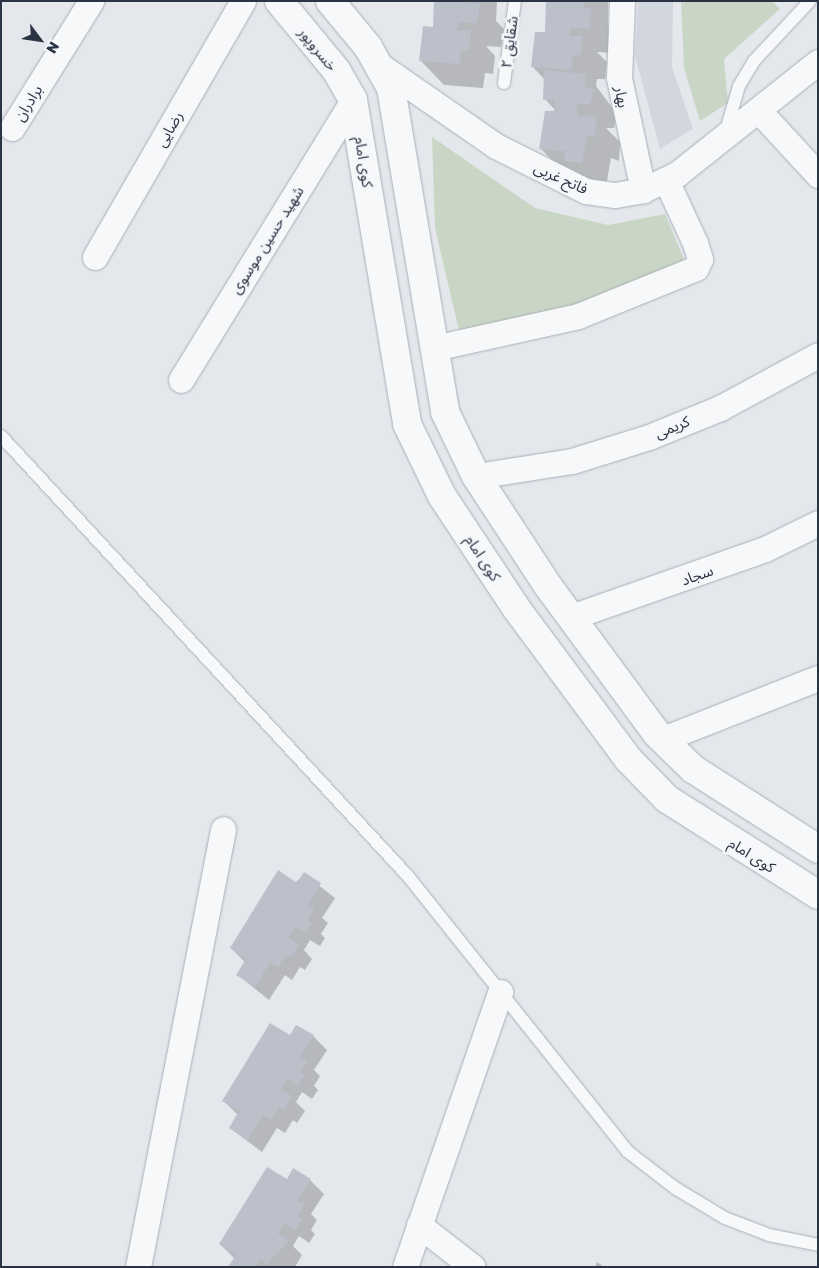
<!DOCTYPE html>
<meta charset="utf-8">
<style>
body{margin:0}
#map{position:relative;width:819px;height:1268px;overflow:hidden;background:#e4e7ec;font-family:"Golos Text","Noto Sans Arabic",sans-serif}
div>[style]{position:absolute}
.built>*{inset:0;background:#d2d6de}
.green>*{inset:0;background:#c9d6c5}
.shadow>*{inset:0;background:#0003}
.building>*{inset:0;background:#bbc0ca}
.roads{filter:drop-shadow(0 0 1px #a9aeb7) drop-shadow(0 0 1px #a9aeb7)}
.service>*{height:12px;margin:-6px;padding:0 6px;transform-origin:6px;border-radius:6px;background:#f7f8fa}
.minor>*{height:25px;margin:-12.5px;padding:0 12.5px;transform-origin:12.5px;border-radius:12.5px;background:#f7f8fa}
.tertiary>*{height:28px;margin:-14px;padding:0 14px;transform-origin:14px;border-radius:14px;background:#f7f8fa}
span{translate:-50% -50%;white-space:nowrap;text-align:center;line-height:1.15;-webkit-text-stroke:5px #f4f6f9;paint-order:stroke}
.street-label{font-size:15px;color:#2b3445}
.frame{position:absolute;inset:0;border:2px solid #2b3445;pointer-events:none}
.north{position:absolute;left:15px;top:15px;width:50px;height:50px;-webkit-text-stroke:4px #f4f6f9;paint-order:stroke;rotate:121deg;font-size:14px;font-weight:700;line-height:20px;text-align:center;color:#2b3445}
.north::after{content:'';display:block;margin:auto;width:18px;height:22px;background:#2b3445;clip-path:polygon(50% 0,100% 100%,50% 72%,0 100%)}
</style>
<div id="map">
<div class="built">
<div style="clip-path:polygon(638px 1px,673px 1px,672px 67px,693px 129px,660px 149px,635px 56px)"></div>
</div>
<div class="green">
<div style="clip-path:polygon(681px 1px,772px 1px,780px 9px,724px 59px,728px 103px,700px 121px,684px 68px)"></div>
<div style="clip-path:polygon(432px 137px,535px 208px,608px 225px,665px 214px,688px 269px,565px 317px,460px 335px,435px 228px)"></div>
</div>
<div class="shadow">
<div style="clip-path:polygon(435px 1px,497px 1px,496px 21px,504px 29px,501px 47px,486px 46px,495px 56px,493px 74px,485px 73px,483px 88px,444px 85px,420px 60px,434px 28px)"></div>
<div style="clip-path:polygon(547px 1px,608px 1px,608px 27px,616px 35px,613px 53px,597px 52px,607px 62px,605px 79px,597px 79px,596px 86px,617px 114px,614px 128px,606px 128px,620px 142px,619px 161px,611px 158px,606px 187px,565px 173px,541px 149px,555px 110px,545px 99px,545px 80px,532px 66px,546px 34px)"></div>
<div style="clip-path:polygon(304px 874px,335px 898px,322px 918px,328px 923px,321px 934px,325px 938px,320px 946px,310px 940px,304px 950px,312px 959px,305px 970px,300px 967px,292px 980px,285px 975px,269px 1000px,238px 975px,245px 962px,231px 948px)"></div>
<div style="clip-path:polygon(313px 1036px,327px 1050px,314px 1070px,320px 1076px,314px 1086px,318px 1090px,312px 1099px,302px 1092px,296px 1102px,305px 1111px,297px 1123px,293px 1120px,285px 1133px,277px 1128px,262px 1152px,230px 1128px,238px 1115px,223px 1100px,290px 1037px)"></div>
<div style="clip-path:polygon(310px 1180px,324px 1194px,311px 1214px,317px 1220px,311px 1230px,315px 1234px,309px 1243px,299px 1236px,293px 1246px,302px 1255px,295px 1267px,230px 1267px,235px 1259px,220px 1244px,287px 1181px)"></div>
<div style="clip-path:polygon(597px 1262px,604px 1267px,595px 1267px)"></div>
</div>
<div class="building">
<div style="clip-path:polygon(434px 1px,480px 3px,477px 23px,459px 22px,456px 30px,471px 30px,469px 50px,461px 50px,459px 64px,419px 61px,423px 26px,433px 27px)"></div>
<div style="clip-path:polygon(546px 1px,584px 1px,584px 8px,592px 9px,589px 29px,571px 28px,569px 36px,583px 36px,581px 55px,573px 55px,571px 70px,531px 67px,535px 32px,545px 32px)"></div>
<div style="clip-path:polygon(544px 70px,586px 74px,585px 87px,594px 89px,590px 104px,576px 104px,578px 116px,596px 117px,595px 137px,587px 135px,582px 163px,564px 161px,565px 151px,539px 149px,545px 111px,554px 111px,555px 100px,543px 100px)"></div>
<div style="clip-path:polygon(278px 870px,297px 883px,304px 872px,321px 883px,308px 905px,314px 909px,308px 920px,312px 923px,306px 933px,296px 927px,289px 938px,299px 944px,291px 957px,286px 955px,278px 967px,270px 962px,255px 987px,236px 975px,246px 959px,230px 948px)"></div>
<div style="clip-path:polygon(270px 1023px,290px 1035px,296px 1025px,314px 1035px,300px 1057px,307px 1061px,300px 1072px,305px 1075px,298px 1086px,288px 1079px,281px 1090px,292px 1096px,283px 1110px,279px 1107px,271px 1120px,263px 1115px,247px 1140px,229px 1128px,239px 1111px,222px 1101px)"></div>
<div style="clip-path:polygon(267px 1167px,287px 1179px,293px 1168px,311px 1179px,297px 1201px,304px 1205px,297px 1216px,302px 1219px,295px 1230px,285px 1223px,278px 1234px,289px 1240px,267px 1264px,260px 1259px,255px 1267px,228px 1267px,236px 1255px,219px 1244px)"></div>
</div>
<div class="roads">
<div class="service">
<div style="left:504px;top:83px;width:83px;rotate:-82.4deg"></div>
<div style="left:726px;top:131px;width:47px;rotate:-73.9deg"></div>
<div style="left:739px;top:86px;width:29px;rotate:-59deg"></div>
<div style="left:754px;top:61px;width:82px;rotate:-47deg"></div>
<div style="left:1px;top:436px;width:598px;rotate:47.24deg"></div>
<div style="left:407px;top:875px;width:353px;rotate:51.4deg"></div>
<div style="left:627px;top:1151px;width:61px;rotate:37.6deg"></div>
<div style="left:675px;top:1188px;width:58px;rotate:31deg"></div>
<div style="left:725px;top:1218px;width:47px;rotate:21.1deg"></div>
<div style="left:769px;top:1235px;width:50px;rotate:11.5deg"></div>
</div>
<div class="minor">
<div style="left:622px;top:1px;width:77px;rotate:92.2deg"></div>
<div style="left:619px;top:78px;width:115px;rotate:77.9deg"></div>
<div style="left:379px;top:65px;width:142px;rotate:34.7deg"></div>
<div style="left:496px;top:146px;width:101px;rotate:26.6deg"></div>
<div style="left:586px;top:191px;width:29px;rotate:8deg"></div>
<div style="left:615px;top:195px;width:28px;rotate:-10deg"></div>
<div style="left:643px;top:190px;width:38px;rotate:-25deg"></div>
<div style="left:677px;top:174px;width:180px;rotate:-38.5deg"></div>
<div style="left:759px;top:111px;width:87px;rotate:47.3deg"></div>
<div style="left:12px;top:128px;width:150px;rotate:-58.1deg"></div>
<div style="left:95px;top:257px;width:296px;rotate:-60deg"></div>
<div style="left:434px;top:348px;width:148px;rotate:-12.5deg"></div>
<div style="left:578px;top:316px;width:127px;rotate:-22.1deg"></div>
<div style="left:696px;top:268px;width:10px;rotate:-66deg"></div>
<div style="left:700px;top:259px;width:17px;rotate:-107deg"></div>
<div style="left:695px;top:243px;width:69px;rotate:-114.7deg"></div>
<div style="left:181px;top:380px;width:329px;rotate:-58.4deg"></div>
<div style="left:476px;top:476px;width:97px;rotate:-8.9deg"></div>
<div style="left:572px;top:461px;width:81px;rotate:-17.3deg"></div>
<div style="left:649px;top:437px;width:77px;rotate:-22.2deg"></div>
<div style="left:720px;top:408px;width:111px;rotate:-28.4deg"></div>
<div style="left:571px;top:617px;width:206px;rotate:-19.3deg"></div>
<div style="left:765px;top:549px;width:59px;rotate:-26.1deg"></div>
<div style="left:663px;top:739px;width:167px;rotate:-21.5deg"></div>
<div style="left:419px;top:1225px;width:68px;rotate:37.9deg"></div>
<div style="left:138px;top:1267px;width:446px;rotate:-79deg"></div>
<div style="left:405px;top:1267px;width:291px;rotate:-70.9deg"></div>
</div>
<div class="tertiary">
<div style="left:279px;top:1px;width:89px;rotate:50.4deg"></div>
<div style="left:336px;top:70px;width:34px;rotate:60deg"></div>
<div style="left:353px;top:100px;width:328px;rotate:80.5deg"></div>
<div style="left:407px;top:424px;width:80px;rotate:64.1deg"></div>
<div style="left:442px;top:496px;width:134px;rotate:56.5deg"></div>
<div style="left:516px;top:608px;width:188px;rotate:53.4deg"></div>
<div style="left:628px;top:759px;width:56px;rotate:45.7deg"></div>
<div style="left:667px;top:799px;width:179px;rotate:32.4deg"></div>
<div style="left:330px;top:1px;width:60px;rotate:50.4deg"></div>
<div style="left:368px;top:47px;width:47px;rotate:60.7deg"></div>
<div style="left:391px;top:88px;width:328px;rotate:80.5deg"></div>
<div style="left:445px;top:412px;width:71px;rotate:64.2deg"></div>
<div style="left:476px;top:476px;width:131px;rotate:56.8deg"></div>
<div style="left:548px;top:586px;width:184px;rotate:53.6deg"></div>
<div style="left:657px;top:734px;width:50px;rotate:44.2deg"></div>
<div style="left:693px;top:769px;width:148px;rotate:32.6deg"></div>
</div>
</div>
<div class="street-label">
<span style="left:509px;top:42px;rotate:-82deg">شقایق ۲</span>
<span style="left:318px;top:49px;rotate:51deg">خسروپور</span>
<span style="left:622px;top:97px;rotate:81deg">بهار</span>
<span style="left:28px;top:103px;rotate:-58deg">برادران</span>
<span style="left:169px;top:129px;rotate:-60deg">رضایی</span>
<span style="left:364px;top:162px;rotate:81deg">کوی امام</span>
<span style="left:561px;top:178px;rotate:24deg">فاتح غربی</span>
<span style="left:267px;top:240px;rotate:-58deg">شهید حسین موسوی</span>
<span style="left:672px;top:427px;rotate:-22deg">کریمی</span>
<span style="left:483px;top:558px;rotate:57deg">کوی امام</span>
<span style="left:697px;top:575px;rotate:-20deg">سجاد</span>
<span style="left:752px;top:855px;rotate:32deg">کوی امام</span>
</div>
<div class="frame"></div>
<div class="north">N</div>
</div>
